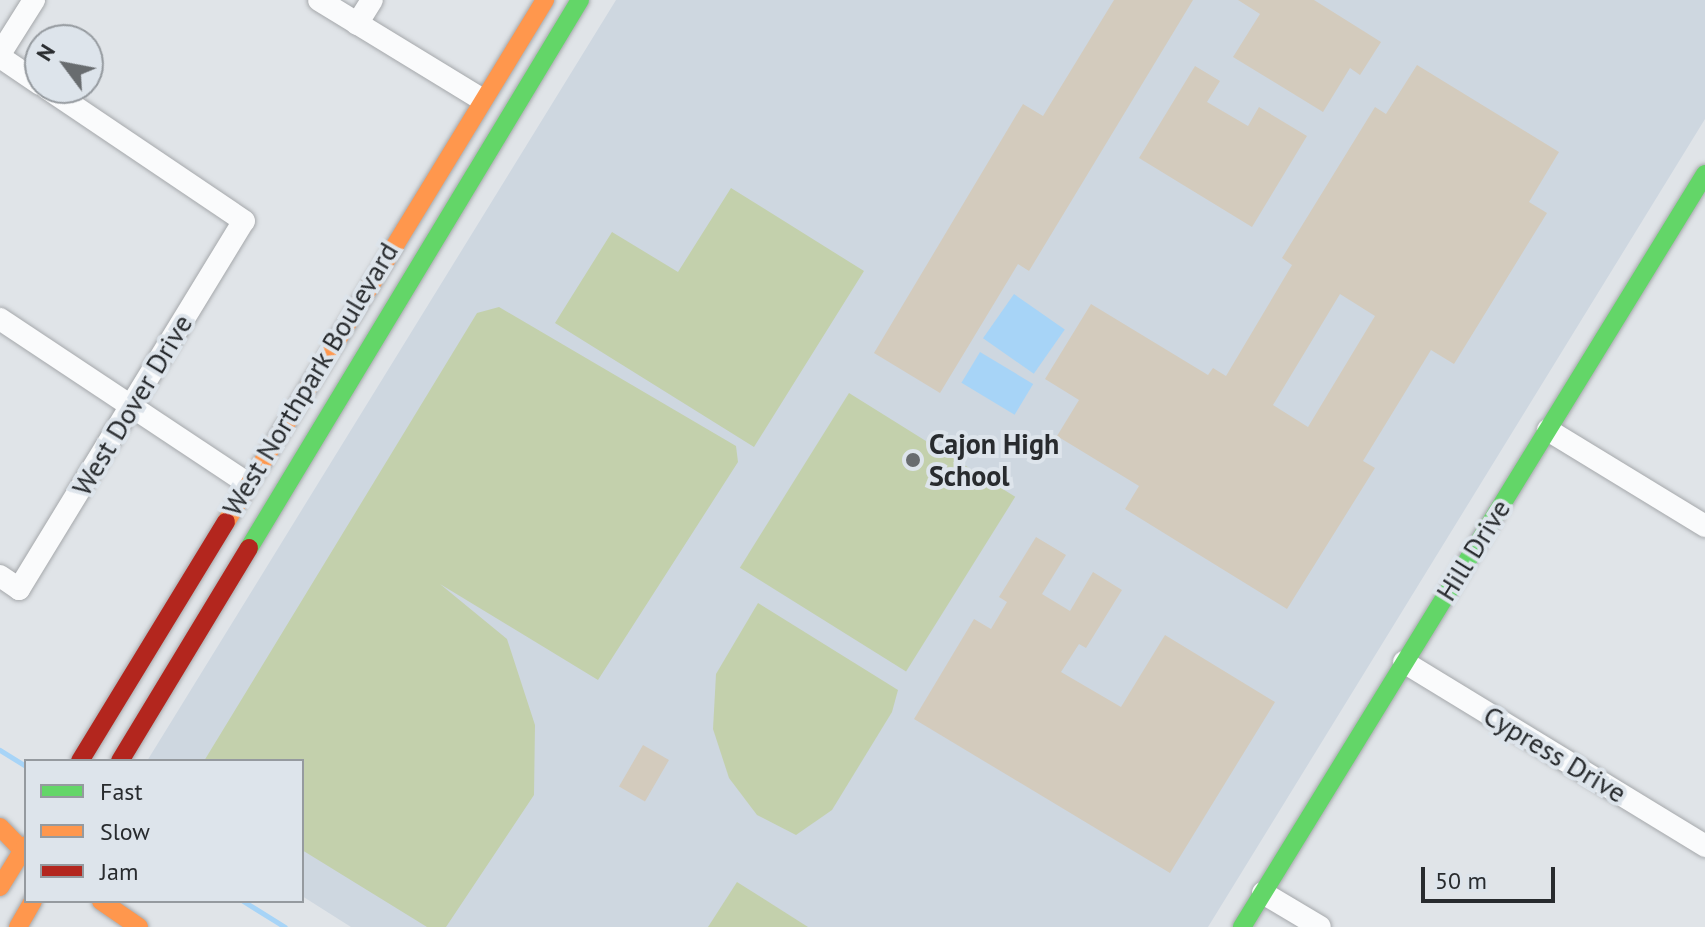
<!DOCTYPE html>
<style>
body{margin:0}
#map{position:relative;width:1705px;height:927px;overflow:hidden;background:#e0e4e8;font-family:"PT Sans",sans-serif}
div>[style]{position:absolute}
.built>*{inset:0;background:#ced7e0}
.green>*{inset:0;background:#c3d0ac;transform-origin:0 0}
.water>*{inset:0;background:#a7d4f7;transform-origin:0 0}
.stream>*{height:5px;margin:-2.5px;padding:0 2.5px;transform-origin:2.5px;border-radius:2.5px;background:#a7d4f7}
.building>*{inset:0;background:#d3cbbd;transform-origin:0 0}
.roads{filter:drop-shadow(0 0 2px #a5a8ab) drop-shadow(0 0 2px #a5a8ab)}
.street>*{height:22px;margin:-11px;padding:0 11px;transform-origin:11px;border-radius:11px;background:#fafbfc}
.fast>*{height:18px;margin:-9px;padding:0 9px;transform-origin:9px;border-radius:9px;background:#63d668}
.slow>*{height:18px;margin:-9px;padding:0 9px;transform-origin:9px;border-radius:9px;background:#ff974d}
.jam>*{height:18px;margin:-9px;padding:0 9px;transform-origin:9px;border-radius:9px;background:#b3261e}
.dots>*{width:22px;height:22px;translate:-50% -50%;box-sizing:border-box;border:4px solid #dde4eb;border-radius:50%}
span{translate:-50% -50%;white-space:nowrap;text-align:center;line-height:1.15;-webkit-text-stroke:8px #dde4eb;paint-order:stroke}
.street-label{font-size:28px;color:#282b2e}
.poi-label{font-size:28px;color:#282b2e;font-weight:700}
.left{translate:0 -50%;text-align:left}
.legend{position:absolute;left:24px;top:759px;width:280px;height:144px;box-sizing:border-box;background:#dde4eb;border:2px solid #959a9f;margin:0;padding:10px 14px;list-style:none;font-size:24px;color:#282b2e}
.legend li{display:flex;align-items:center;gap:16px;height:40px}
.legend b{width:40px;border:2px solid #959a9f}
.north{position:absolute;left:24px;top:24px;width:80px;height:80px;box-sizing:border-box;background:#dde4eb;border:2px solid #959a9f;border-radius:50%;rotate:302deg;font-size:22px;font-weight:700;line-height:32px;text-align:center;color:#282b2e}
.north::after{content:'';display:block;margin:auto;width:28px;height:36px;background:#686c6f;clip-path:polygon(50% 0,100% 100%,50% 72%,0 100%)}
.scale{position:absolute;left:1421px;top:867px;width:134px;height:36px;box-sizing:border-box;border:4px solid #282b2e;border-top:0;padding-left:10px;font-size:24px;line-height:28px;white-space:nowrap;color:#282b2e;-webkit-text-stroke:6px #dde4eb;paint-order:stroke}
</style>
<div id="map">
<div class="built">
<div style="clip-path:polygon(616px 0,1705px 0,1705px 119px,1208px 927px,351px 927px,302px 896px,302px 761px,147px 761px)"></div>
</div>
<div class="green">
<div style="clip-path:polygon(731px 188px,864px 271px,754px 447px,555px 323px,612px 232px,678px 272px)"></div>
<div style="clip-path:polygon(499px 307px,736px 446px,738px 462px,598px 680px,440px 584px,507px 639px,535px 725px,534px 795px,446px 927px,427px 927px,302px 850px,302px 761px,204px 761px,477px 313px)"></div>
<div style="left:849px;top:393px;width:196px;height:206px;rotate:32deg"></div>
<div style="clip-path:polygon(758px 603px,898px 690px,892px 712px,832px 810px,796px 835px,757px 815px,729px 778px,713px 729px,716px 674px)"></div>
<div style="clip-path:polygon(737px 882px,808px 927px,708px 927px)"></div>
</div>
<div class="water">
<div style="left:1014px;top:294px;width:62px;height:54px;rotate:35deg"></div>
<div style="left:980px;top:352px;width:62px;height:36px;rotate:31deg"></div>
</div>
<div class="stream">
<div style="left:0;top:750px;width:31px;rotate:32deg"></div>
<div style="left:243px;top:901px;width:49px;rotate:31.8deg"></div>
</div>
<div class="building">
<div style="clip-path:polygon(1114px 0,1193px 0,1029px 271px,1018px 264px,940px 393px,874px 353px,1023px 104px,1043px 116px)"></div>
<div style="clip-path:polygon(1238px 0,1314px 0,1381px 42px,1360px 75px,1350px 68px,1323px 112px,1233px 57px,1260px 14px)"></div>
<div style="clip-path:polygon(evenodd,1417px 65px,1559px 152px,1529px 202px,1547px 213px,1454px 364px,1431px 350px,1363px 461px,1375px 468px,1287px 609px,1125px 509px,1139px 486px,1057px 436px,1079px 400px,1045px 379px,1091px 304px,1208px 375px,1213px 368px,1226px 376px,1292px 265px,1282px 258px,1375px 107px,1386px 114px,1417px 65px,1340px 294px,1375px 316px,1308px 427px,1273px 405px,1340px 294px)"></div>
<div style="clip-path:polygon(1195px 66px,1220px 81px,1207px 102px,1248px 126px,1259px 107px,1307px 136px,1252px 227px,1139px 158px)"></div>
<div style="clip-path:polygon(1036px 537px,1066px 555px,1042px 594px,1070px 611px,1093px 572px,1122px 590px,1086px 648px,1079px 644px,1061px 672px,1121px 707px,1165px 635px,1275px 702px,1170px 873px,914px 719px,974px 619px,991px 629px,1007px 602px,999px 597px)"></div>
<div style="left:643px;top:745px;width:30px;height:48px;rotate:30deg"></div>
</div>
<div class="roads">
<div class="street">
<div style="left:319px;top:0;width:190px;rotate:31.4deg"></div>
<div style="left:357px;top:24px;width:28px;rotate:-58deg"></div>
<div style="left:0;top:54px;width:64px;rotate:-57.8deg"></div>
<div style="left:0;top:57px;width:48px;rotate:34deg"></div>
<div style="left:0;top:319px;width:296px;rotate:33.6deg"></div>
<div style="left:1548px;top:430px;width:184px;rotate:31.4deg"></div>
<div style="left:0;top:576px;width:23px;rotate:34deg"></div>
<div style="left:19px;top:589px;width:431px;rotate:-58.6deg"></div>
<div style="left:244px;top:221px;width:238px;rotate:-146deg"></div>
<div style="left:1404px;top:662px;width:353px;rotate:31.4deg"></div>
<div style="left:1263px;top:893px;width:66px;rotate:30.8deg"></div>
</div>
<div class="fast">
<div style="left:249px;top:548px;width:640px;rotate:-58.87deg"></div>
<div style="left:1242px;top:927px;width:884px;rotate:-58.41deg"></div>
</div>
<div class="slow">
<div style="left:226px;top:522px;width:612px;rotate:-58.57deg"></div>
<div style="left:0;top:827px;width:37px;rotate:46deg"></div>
<div style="left:0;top:887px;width:49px;rotate:-58.2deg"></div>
<div style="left:101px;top:901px;width:46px;rotate:34.4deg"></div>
<div style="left:18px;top:927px;width:30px;rotate:-60deg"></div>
</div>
<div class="jam">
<div style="left:80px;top:761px;width:280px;rotate:-58.6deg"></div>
<div style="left:120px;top:761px;width:249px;rotate:-58.8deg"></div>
</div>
</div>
<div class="dots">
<div style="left:913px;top:460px;background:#686c6f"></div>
</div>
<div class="street-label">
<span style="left:310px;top:379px;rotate:-59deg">West Northpark Boulevard</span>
<span style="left:132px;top:405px;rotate:-59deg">West Dover Drive</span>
<span style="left:1473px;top:550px;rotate:-58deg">Hill Drive</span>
<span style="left:1555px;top:754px;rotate:31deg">Cypress Drive</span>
</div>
<div class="poi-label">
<span class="left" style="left:929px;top:460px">Cajon High<br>School</span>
</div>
<ul class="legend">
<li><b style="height:10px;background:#63d668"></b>Fast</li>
<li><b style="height:10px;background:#ff974d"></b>Slow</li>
<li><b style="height:10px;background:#b3261e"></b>Jam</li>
</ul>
<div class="north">N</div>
<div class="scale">50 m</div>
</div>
